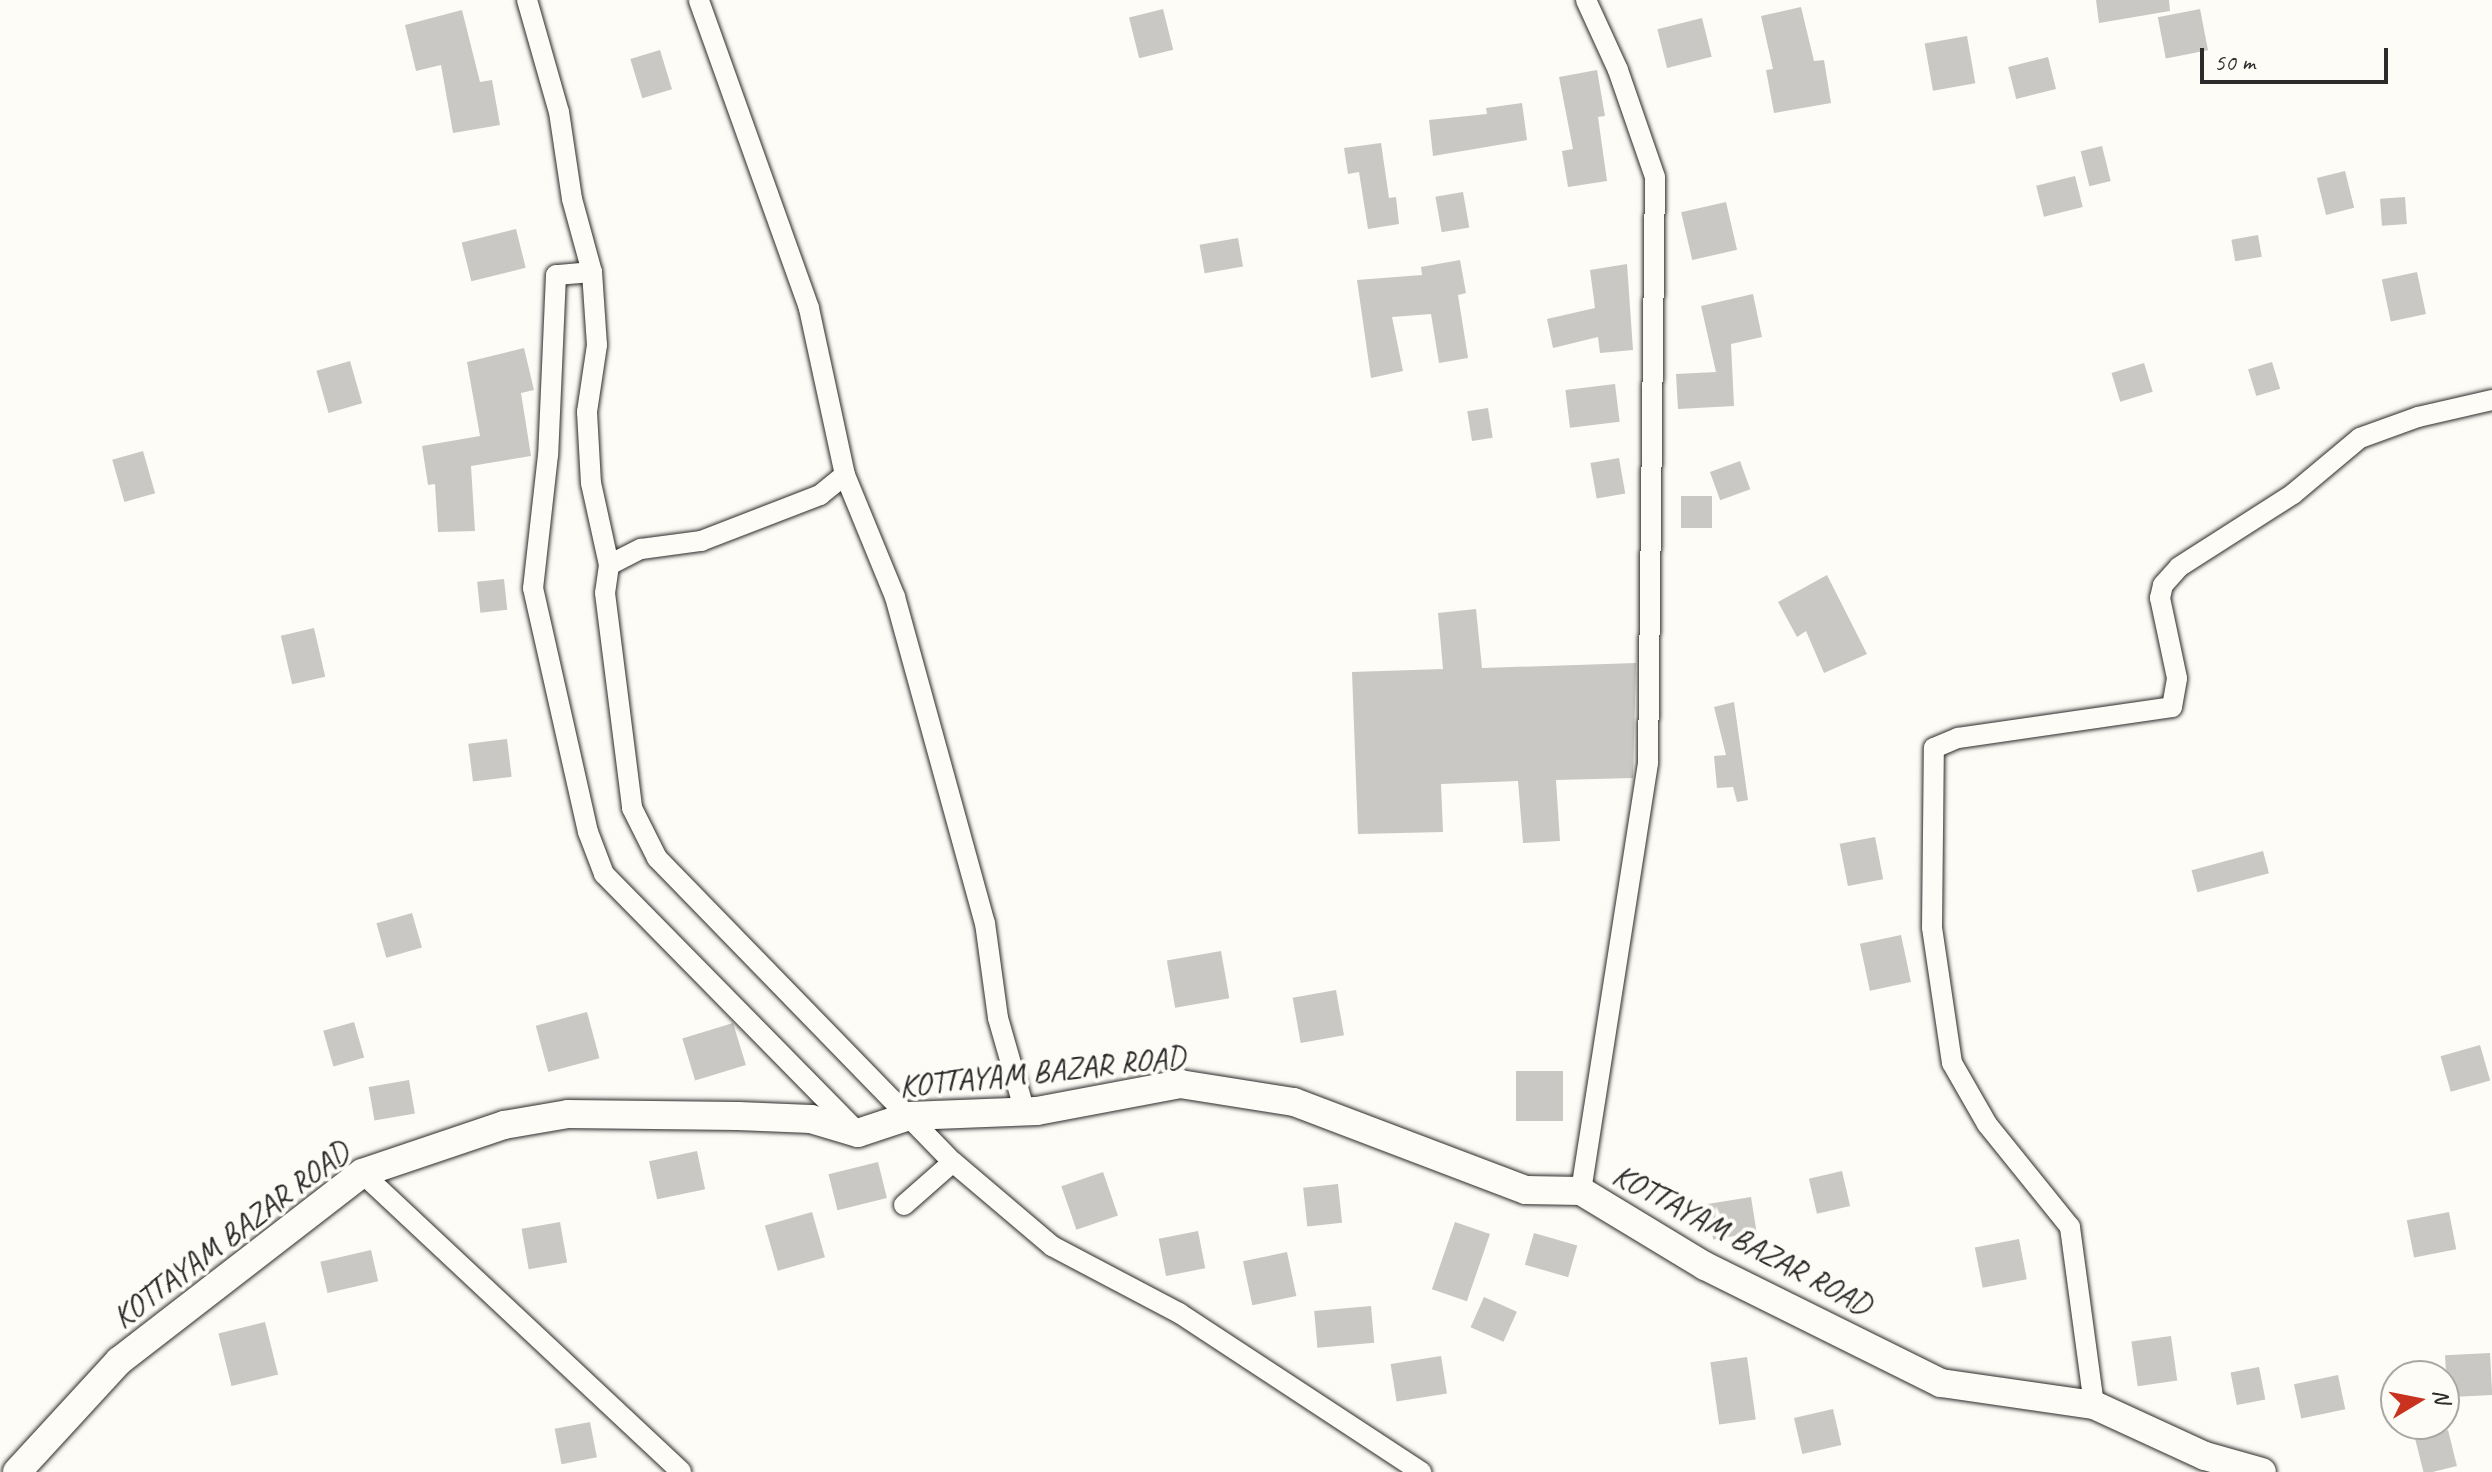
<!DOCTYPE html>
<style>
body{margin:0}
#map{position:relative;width:2492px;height:1472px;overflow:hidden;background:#fdfcf7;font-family:Caveat,sans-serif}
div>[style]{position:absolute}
.building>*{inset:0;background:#c9c8c4;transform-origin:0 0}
.roads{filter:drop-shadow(0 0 2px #2b2b2b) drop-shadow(0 0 2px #2b2b2b)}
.minor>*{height:20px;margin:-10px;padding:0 10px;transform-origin:10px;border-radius:10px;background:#fdfcf7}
.secondary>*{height:28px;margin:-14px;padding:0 14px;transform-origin:14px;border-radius:14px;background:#fdfcf7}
span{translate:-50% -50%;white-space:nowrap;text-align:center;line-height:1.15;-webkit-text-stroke:8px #fdfcf7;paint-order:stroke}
.street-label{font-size:32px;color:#2b2b2b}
.north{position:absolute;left:2380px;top:1360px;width:80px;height:80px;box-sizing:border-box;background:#fdfcf7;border:2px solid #a9a8a5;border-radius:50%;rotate:80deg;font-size:22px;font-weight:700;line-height:32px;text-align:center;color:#2b2b2b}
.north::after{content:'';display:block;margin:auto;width:28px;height:36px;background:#c8321e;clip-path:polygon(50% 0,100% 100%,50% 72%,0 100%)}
.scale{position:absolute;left:2200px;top:48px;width:188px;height:36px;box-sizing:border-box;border:4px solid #2b2b2b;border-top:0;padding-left:10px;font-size:24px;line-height:28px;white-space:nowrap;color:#2b2b2b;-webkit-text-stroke:6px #fdfcf7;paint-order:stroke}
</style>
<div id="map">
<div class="building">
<div style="clip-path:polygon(2096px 0,2169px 0,2170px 11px,2099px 23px)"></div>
<div style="clip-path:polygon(1801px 7px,1814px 61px,1824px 60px,1831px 103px,1774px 113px,1766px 70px,1773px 69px,1761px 16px)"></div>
<div style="left:1163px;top:9px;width:42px;height:35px;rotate:76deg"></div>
<div style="left:2200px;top:9px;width:42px;height:43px;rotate:79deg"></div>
<div style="clip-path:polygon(462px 10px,480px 82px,492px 80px,500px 125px,453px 133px,441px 65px,416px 71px,405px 25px)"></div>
<div style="left:1702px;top:18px;width:40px;height:46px;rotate:76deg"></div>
<div style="left:1967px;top:36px;width:48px;height:43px;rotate:80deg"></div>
<div style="left:660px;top:50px;width:41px;height:31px;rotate:73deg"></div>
<div style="left:2048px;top:57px;width:33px;height:41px;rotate:76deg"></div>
<div style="clip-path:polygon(1597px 70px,1605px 116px,1598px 117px,1607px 181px,1568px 187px,1562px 151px,1573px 149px,1559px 77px)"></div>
<div style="clip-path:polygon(1522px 103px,1527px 140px,1433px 156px,1429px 120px,1487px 114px,1486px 108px)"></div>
<div style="clip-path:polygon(1381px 143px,1389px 198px,1396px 197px,1399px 224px,1368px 229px,1359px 172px,1348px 174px,1344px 148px)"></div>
<div style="left:2102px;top:146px;width:36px;height:22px;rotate:76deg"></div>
<div style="left:2345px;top:171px;width:38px;height:29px;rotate:76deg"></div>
<div style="left:2075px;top:176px;width:32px;height:40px;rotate:76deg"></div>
<div style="left:1463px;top:192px;width:36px;height:28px;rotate:80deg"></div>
<div style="left:2405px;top:197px;width:27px;height:25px;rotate:86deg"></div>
<div style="left:1726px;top:202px;width:49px;height:46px;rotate:77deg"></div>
<div style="left:516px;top:229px;width:40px;height:56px;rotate:76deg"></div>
<div style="left:2258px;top:235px;width:22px;height:27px;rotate:80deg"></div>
<div style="left:1238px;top:238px;width:29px;height:39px;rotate:80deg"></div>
<div style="clip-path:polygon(1460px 260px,1466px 293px,1458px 295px,1468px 358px,1439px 363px,1431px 314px,1392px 317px,1403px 371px,1371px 378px,1357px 280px,1422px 275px,1421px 267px)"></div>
<div style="clip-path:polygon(1627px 264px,1633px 350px,1600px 353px,1598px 337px,1553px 348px,1547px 319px,1595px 308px,1590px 270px)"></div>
<div style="left:2417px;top:272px;width:43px;height:36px;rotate:78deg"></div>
<div style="clip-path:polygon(1753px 294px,1762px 337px,1731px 344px,1734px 406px,1678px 409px,1676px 374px,1716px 372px,1701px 306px)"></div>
<div style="clip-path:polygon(524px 348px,534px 390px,521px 393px,531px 456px,471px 466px,475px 531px,438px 532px,435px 484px,428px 485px,422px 446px,480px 436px,467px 362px)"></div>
<div style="left:350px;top:361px;width:44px;height:35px;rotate:74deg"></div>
<div style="left:2272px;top:362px;width:28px;height:25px;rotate:73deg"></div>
<div style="left:2144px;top:363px;width:30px;height:34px;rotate:73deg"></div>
<div style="left:1615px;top:384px;width:38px;height:50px;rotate:83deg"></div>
<div style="left:1488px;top:408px;width:30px;height:21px;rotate:81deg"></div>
<div style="left:143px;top:451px;width:44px;height:32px;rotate:74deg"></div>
<div style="left:1619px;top:458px;width:36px;height:29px;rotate:80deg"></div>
<div style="left:1740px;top:461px;width:30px;height:32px;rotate:70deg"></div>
<div style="left:1681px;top:496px;width:31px;height:32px"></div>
<div style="clip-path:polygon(1827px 575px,1867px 654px,1824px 673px,1806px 631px,1797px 637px,1778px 602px)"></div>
<div style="left:504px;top:579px;width:31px;height:27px;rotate:84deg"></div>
<div style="clip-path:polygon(1476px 609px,1482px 668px,1636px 663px,1633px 778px,1556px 780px,1560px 841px,1523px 843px,1518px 781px,1441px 784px,1443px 832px,1358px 834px,1352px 672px,1443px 669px,1438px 613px)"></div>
<div style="left:314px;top:628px;width:50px;height:34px;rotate:77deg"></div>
<div style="clip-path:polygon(1734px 702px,1748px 800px,1737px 802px,1733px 787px,1717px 788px,1714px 756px,1726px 755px,1714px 707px)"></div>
<div style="left:507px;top:739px;width:38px;height:39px;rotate:83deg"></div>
<div style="left:1875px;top:837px;width:43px;height:36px;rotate:79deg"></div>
<div style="left:2263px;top:851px;width:23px;height:74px;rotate:75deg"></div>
<div style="left:412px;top:913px;width:36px;height:37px;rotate:74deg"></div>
<div style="left:1901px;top:935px;width:48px;height:42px;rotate:78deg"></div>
<div style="left:1221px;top:951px;width:48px;height:55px;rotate:80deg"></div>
<div style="left:1336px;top:990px;width:46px;height:44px;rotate:80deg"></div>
<div style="left:587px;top:1012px;width:48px;height:53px;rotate:75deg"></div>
<div style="left:354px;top:1022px;width:37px;height:32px;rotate:74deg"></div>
<div style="left:733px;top:1023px;width:44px;height:53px;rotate:73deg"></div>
<div style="left:2480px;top:1045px;width:37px;height:41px;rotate:74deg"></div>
<div style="left:1516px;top:1071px;width:47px;height:50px"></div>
<div style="left:409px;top:1080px;width:34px;height:41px;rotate:80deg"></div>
<div style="left:697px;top:1151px;width:39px;height:49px;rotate:78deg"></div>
<div style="left:878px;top:1162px;width:37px;height:51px;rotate:76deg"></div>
<div style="left:1842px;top:1171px;width:36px;height:34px;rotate:77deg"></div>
<div style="left:1103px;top:1172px;width:46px;height:44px;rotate:71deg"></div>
<div style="left:1338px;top:1184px;width:39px;height:35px;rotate:84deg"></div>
<div style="left:1751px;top:1197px;width:36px;height:44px;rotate:81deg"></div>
<div style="left:812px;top:1212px;width:47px;height:49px;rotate:74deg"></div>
<div style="left:2449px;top:1212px;width:38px;height:43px;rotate:79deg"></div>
<div style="left:560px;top:1222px;width:41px;height:39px;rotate:80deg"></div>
<div style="left:1455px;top:1222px;width:37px;height:71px;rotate:19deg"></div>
<div style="left:1198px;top:1231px;width:38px;height:40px;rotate:79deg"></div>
<div style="left:1534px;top:1233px;width:45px;height:33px;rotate:16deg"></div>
<div style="left:2019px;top:1239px;width:41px;height:45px;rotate:79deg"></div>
<div style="left:371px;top:1250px;width:32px;height:52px;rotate:77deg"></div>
<div style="left:1287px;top:1252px;width:45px;height:45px;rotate:78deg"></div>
<div style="left:1484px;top:1297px;width:36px;height:33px;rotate:24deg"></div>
<div style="left:1371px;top:1306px;width:37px;height:57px;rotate:85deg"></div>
<div style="left:265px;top:1322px;width:54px;height:48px;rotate:76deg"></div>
<div style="left:2171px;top:1336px;width:45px;height:40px;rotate:82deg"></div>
<div style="left:2490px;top:1353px;width:42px;height:45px;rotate:87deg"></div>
<div style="left:1441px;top:1356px;width:38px;height:51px;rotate:81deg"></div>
<div style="left:1747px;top:1357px;width:63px;height:37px;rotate:82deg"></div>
<div style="left:2259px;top:1367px;width:33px;height:29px;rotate:79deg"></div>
<div style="left:2338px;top:1375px;width:35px;height:45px;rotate:78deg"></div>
<div style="left:1833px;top:1409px;width:37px;height:40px;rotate:77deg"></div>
<div style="left:590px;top:1422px;width:36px;height:36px;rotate:79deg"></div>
<div style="left:2448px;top:1430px;width:37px;height:34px;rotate:76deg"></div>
</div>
<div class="roads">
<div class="minor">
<div style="left:527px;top:0;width:116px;rotate:74.1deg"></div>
<div style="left:559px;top:112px;width:88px;rotate:81.5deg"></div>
<div style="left:572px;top:199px;width:76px;rotate:74.7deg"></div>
<div style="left:592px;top:272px;width:73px;rotate:86.1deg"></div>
<div style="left:597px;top:345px;width:68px;rotate:98.5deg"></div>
<div style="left:587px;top:412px;width:71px;rotate:86.8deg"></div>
<div style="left:591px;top:483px;width:84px;rotate:77.6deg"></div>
<div style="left:609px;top:565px;width:28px;rotate:98deg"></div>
<div style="left:605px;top:593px;width:217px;rotate:82.8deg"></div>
<div style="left:632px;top:808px;width:56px;rotate:63.4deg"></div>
<div style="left:657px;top:858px;width:424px;rotate:45.8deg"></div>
<div style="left:953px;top:1162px;width:130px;rotate:40.3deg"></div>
<div style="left:1052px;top:1246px;width:144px;rotate:27.8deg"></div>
<div style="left:1179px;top:1313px;width:290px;rotate:33.3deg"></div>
<div style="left:592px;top:272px;width:36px;rotate:175deg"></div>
<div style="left:556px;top:275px;width:180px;rotate:92.5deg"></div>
<div style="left:548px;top:455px;width:134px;rotate:96.4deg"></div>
<div style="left:533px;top:588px;width:250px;rotate:77.3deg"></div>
<div style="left:588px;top:832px;width:45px;rotate:69.1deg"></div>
<div style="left:604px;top:874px;width:359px;rotate:45.5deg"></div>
<div style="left:845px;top:475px;width:132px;rotate:67.7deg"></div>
<div style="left:895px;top:597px;width:338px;rotate:74.6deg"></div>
<div style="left:985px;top:923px;width:96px;rotate:82.2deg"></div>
<div style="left:998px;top:1018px;width:98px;rotate:74deg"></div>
<div style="left:609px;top:565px;width:36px;rotate:-27deg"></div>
<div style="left:641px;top:549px;width:61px;rotate:-7.6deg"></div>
<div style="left:701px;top:541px;width:128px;rotate:-21.1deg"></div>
<div style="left:820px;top:495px;width:32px;rotate:-39deg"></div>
<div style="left:845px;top:475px;width:171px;rotate:-102.2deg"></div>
<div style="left:809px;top:308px;width:327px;rotate:-109.7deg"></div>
<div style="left:362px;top:1173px;width:437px;rotate:43.1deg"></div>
<div style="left:1581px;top:1191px;width:433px;rotate:-81.1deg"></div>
<div style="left:1648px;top:763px;width:586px;rotate:-89.32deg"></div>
<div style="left:1655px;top:177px;width:113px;rotate:-109.1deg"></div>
<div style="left:1618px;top:70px;width:77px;rotate:-114.6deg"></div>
<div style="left:904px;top:1205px;width:65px;rotate:-41.3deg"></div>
<div style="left:2094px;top:1405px;width:180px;rotate:-97.7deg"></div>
<div style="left:2070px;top:1227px;width:132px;rotate:-128.9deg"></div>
<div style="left:1987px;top:1124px;width:70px;rotate:-119.8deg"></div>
<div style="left:1952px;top:1063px;width:137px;rotate:-98.4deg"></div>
<div style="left:1932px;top:927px;width:179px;rotate:-89.4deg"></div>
<div style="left:1934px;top:748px;width:26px;rotate:-23deg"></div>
<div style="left:1958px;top:738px;width:216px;rotate:-8.2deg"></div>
<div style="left:2172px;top:707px;width:29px;rotate:-80deg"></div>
<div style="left:2177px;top:678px;width:82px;rotate:-102deg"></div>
<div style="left:2160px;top:598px;width:13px;rotate:-77deg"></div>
<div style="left:2163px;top:585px;width:24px;rotate:-48deg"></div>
<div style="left:2179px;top:567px;width:135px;rotate:-32.6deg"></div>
<div style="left:2293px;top:494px;width:87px;rotate:-39.9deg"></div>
<div style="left:2360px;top:438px;width:62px;rotate:-19.9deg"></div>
<div style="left:2418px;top:417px;width:76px;rotate:-12.9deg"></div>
</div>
<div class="secondary">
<div style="left:17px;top:1472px;width:151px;rotate:-47.4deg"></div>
<div style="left:119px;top:1361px;width:307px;rotate:-37.7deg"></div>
<div style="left:362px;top:1173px;width:150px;rotate:-18.7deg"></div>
<div style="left:504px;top:1125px;width:65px;rotate:-9.8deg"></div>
<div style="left:568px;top:1114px;width:170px;rotate:0.7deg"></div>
<div style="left:738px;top:1116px;width:73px;rotate:2.4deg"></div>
<div style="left:811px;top:1119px;width:49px;rotate:16.6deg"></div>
<div style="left:858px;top:1133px;width:54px;rotate:-18.4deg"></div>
<div style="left:909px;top:1116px;width:128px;rotate:-2.2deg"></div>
<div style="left:1037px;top:1111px;width:146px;rotate:-10.7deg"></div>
<div style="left:1180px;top:1084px;width:115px;rotate:9deg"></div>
<div style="left:1294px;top:1102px;width:248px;rotate:20.8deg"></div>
<div style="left:1526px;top:1190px;width:55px;rotate:1deg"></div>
<div style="left:1581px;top:1191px;width:145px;rotate:31.2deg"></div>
<div style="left:1705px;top:1266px;width:263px;rotate:26.4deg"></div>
<div style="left:1941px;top:1383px;width:155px;rotate:8.2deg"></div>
<div style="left:2094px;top:1405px;width:122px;rotate:24.7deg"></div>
<div style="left:2205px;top:1456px;width:59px;rotate:15.7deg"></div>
</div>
</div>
<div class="street-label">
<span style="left:1042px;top:1072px;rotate:-6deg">KOTTAYAM BAZAR ROAD</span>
<span style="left:231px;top:1235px;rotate:-37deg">KOTTAYAM BAZAR ROAD</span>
<span style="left:1742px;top:1240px;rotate:28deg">KOTTAYAM BAZAR ROAD</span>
</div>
<div class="north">N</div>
<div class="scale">50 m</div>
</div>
